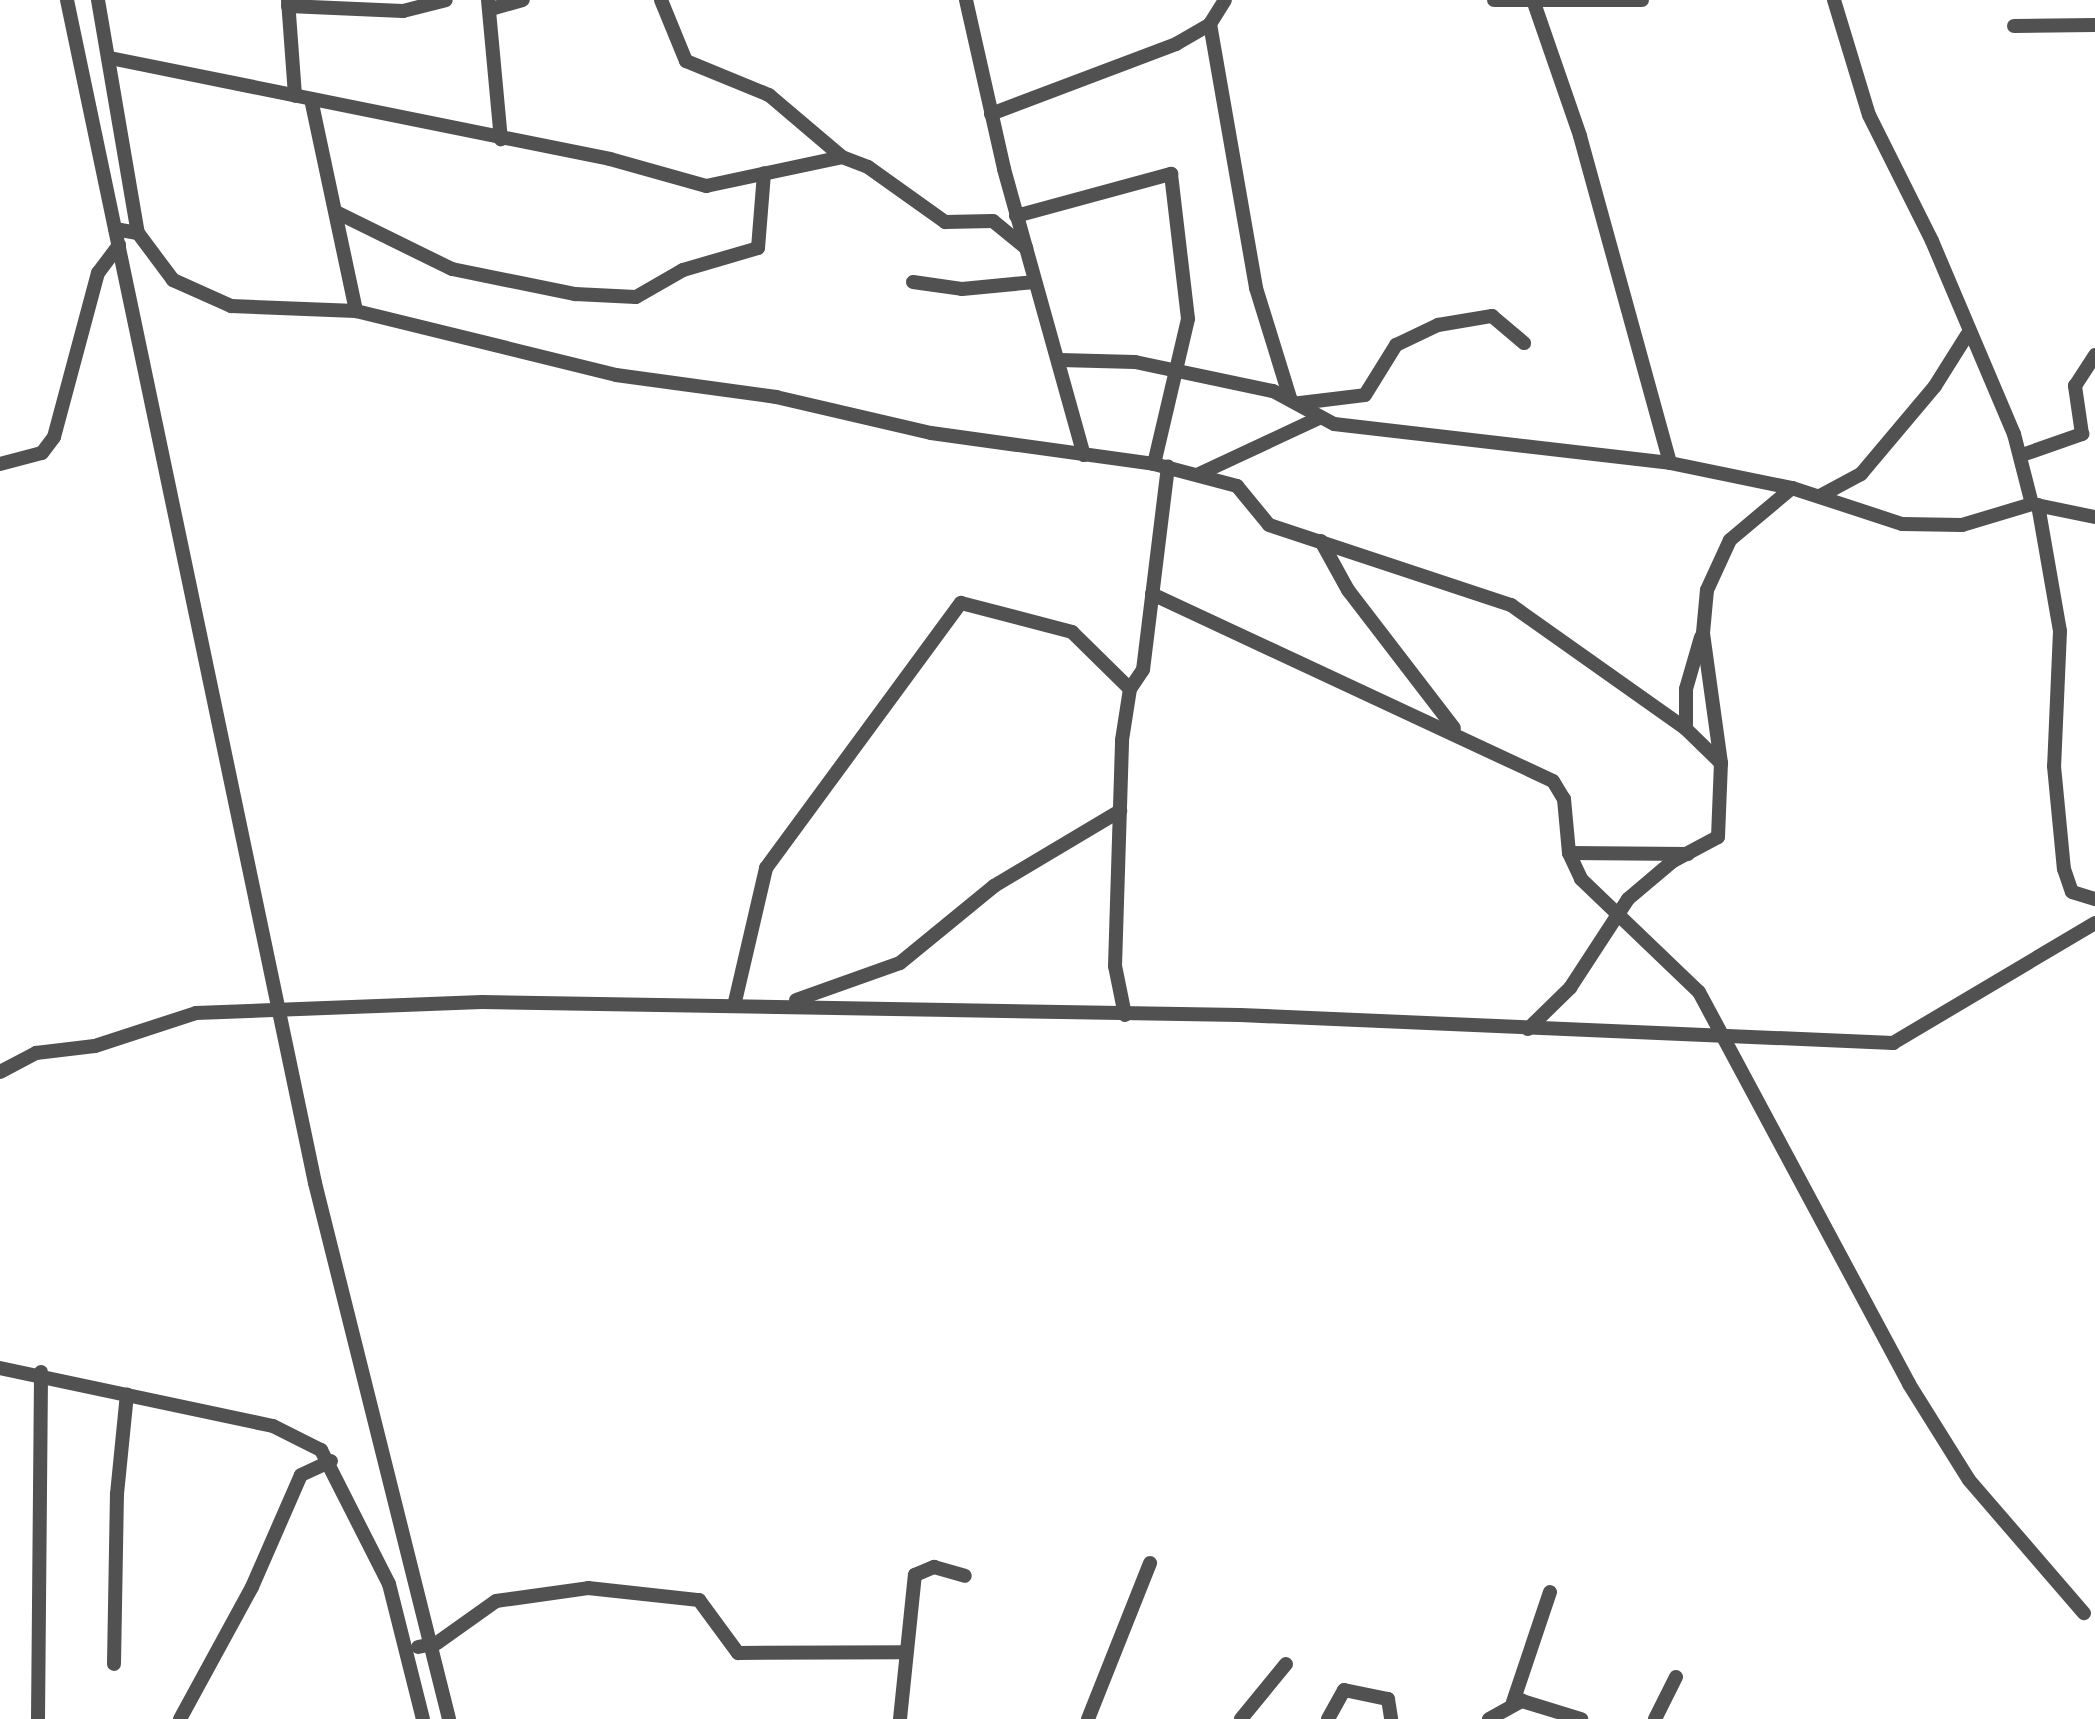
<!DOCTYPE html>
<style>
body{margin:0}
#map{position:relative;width:2095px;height:1719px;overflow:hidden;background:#fff;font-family:"Work Sans",sans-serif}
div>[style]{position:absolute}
.minor>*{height:14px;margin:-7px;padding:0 7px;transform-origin:7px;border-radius:7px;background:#515151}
span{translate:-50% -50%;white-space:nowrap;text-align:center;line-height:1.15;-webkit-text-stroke:8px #fff;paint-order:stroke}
</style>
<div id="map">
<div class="minor">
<div style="left:67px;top:0;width:1209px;rotate:78.16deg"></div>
<div style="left:315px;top:1183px;width:552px;rotate:75.96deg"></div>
<div style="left:98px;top:0;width:236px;rotate:80.3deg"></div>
<div style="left:288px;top:0;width:96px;rotate:85.8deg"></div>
<div style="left:488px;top:0;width:140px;rotate:84.7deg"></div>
<div style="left:661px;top:0;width:66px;rotate:67.7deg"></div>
<div style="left:686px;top:61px;width:90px;rotate:22.3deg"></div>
<div style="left:769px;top:95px;width:96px;rotate:40.3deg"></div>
<div style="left:966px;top:0;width:173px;rotate:77.3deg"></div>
<div style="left:1004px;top:169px;width:297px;rotate:74.4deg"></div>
<div style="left:1494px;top:0;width:148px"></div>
<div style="left:1533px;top:0;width:144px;rotate:70.9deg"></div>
<div style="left:1580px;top:136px;width:339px;rotate:74.6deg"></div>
<div style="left:1834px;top:0;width:120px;rotate:73.1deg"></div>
<div style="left:1869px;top:115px;width:141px;rotate:63.4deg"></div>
<div style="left:1932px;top:241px;width:210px;rotate:67deg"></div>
<div style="left:2014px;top:434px;width:72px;rotate:75.6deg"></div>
<div style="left:288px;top:6px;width:115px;rotate:2.5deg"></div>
<div style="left:403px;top:11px;width:44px;rotate:-14.3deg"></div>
<div style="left:491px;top:9px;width:33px;rotate:-16deg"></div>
<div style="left:1210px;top:24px;width:268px;rotate:80.1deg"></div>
<div style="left:1256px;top:288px;width:115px;rotate:72.8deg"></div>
<div style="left:2014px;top:26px;width:81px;rotate:-0.7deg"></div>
<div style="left:110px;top:58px;width:510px;rotate:11.42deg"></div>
<div style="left:610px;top:159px;width:100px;rotate:15.7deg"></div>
<div style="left:706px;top:186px;width:139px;rotate:-12deg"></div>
<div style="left:842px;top:157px;width:28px;rotate:21deg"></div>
<div style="left:868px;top:167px;width:95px;rotate:35.5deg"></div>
<div style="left:945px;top:222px;width:48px;rotate:-1.2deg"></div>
<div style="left:993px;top:221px;width:43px;rotate:39.3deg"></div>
<div style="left:311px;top:99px;width:217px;rotate:78deg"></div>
<div style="left:991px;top:114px;width:198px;rotate:-20.7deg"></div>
<div style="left:1176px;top:44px;width:39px;rotate:-30deg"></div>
<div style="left:1210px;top:24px;width:28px;rotate:-58deg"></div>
<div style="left:338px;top:213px;width:127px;rotate:26.2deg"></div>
<div style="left:452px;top:269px;width:126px;rotate:11.5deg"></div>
<div style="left:575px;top:294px;width:61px;rotate:2.8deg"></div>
<div style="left:636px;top:297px;width:54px;rotate:-29.9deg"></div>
<div style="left:683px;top:270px;width:78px;rotate:-16.3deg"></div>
<div style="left:758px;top:248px;width:75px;rotate:-85.4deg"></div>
<div style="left:1016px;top:216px;width:161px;rotate:-15.2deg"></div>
<div style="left:1171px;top:174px;width:146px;rotate:83.3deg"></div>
<div style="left:1188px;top:319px;width:149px;rotate:103.2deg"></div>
<div style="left:115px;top:229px;width:23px;rotate:10deg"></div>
<div style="left:138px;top:233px;width:59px;rotate:53.3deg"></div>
<div style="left:173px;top:280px;width:64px;rotate:24.1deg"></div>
<div style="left:231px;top:306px;width:125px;rotate:2.3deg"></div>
<div style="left:356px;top:311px;width:268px;rotate:13.8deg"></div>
<div style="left:616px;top:375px;width:162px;rotate:7.8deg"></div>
<div style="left:776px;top:397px;width:159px;rotate:13.1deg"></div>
<div style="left:931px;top:433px;width:225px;rotate:7.9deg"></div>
<div style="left:1154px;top:464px;width:86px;rotate:14.8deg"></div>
<div style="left:1237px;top:486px;width:50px;rotate:50.6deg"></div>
<div style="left:1269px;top:525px;width:255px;rotate:18.3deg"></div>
<div style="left:1511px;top:605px;width:214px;rotate:35.3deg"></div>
<div style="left:1686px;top:729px;width:49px;rotate:44.2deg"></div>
<div style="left:913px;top:282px;width:49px;rotate:8.1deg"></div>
<div style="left:962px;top:289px;width:73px;rotate:-5.5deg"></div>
<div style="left:1060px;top:360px;width:75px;rotate:1.5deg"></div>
<div style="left:1135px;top:362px;width:141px;rotate:11.9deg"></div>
<div style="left:1273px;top:391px;width:69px;rotate:28.4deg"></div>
<div style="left:1334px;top:424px;width:338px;rotate:6.6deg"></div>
<div style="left:1670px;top:463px;width:125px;rotate:11.6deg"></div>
<div style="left:1792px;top:488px;width:116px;rotate:18.1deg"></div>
<div style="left:1902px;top:524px;width:60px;rotate:1deg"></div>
<div style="left:1962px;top:525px;width:73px;rotate:-16.7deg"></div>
<div style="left:2032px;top:504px;width:64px;rotate:11.7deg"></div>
<div style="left:1300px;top:403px;width:65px;rotate:-7deg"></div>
<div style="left:1365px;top:395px;width:59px;rotate:-58.2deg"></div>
<div style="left:1396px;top:345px;width:47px;rotate:-25.5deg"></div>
<div style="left:1438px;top:325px;width:55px;rotate:-9.5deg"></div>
<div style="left:1492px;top:316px;width:42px;rotate:40.2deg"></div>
<div style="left:2022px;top:455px;width:64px;rotate:-19.3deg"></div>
<div style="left:2082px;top:434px;width:49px;rotate:-98.3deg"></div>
<div style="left:2075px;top:386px;width:37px;rotate:-57deg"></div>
<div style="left:0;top:464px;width:43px;rotate:-14.7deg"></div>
<div style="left:42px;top:453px;width:20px;rotate:-53deg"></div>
<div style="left:54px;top:437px;width:170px;rotate:-75deg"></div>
<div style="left:98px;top:273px;width:35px;rotate:-53deg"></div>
<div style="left:1199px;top:474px;width:132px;rotate:-25deg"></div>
<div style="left:1820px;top:496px;width:47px;rotate:-28.2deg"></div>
<div style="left:1861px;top:474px;width:115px;rotate:-49.9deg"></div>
<div style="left:1935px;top:386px;width:60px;rotate:-57.9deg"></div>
<div style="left:2038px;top:505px;width:128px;rotate:80.1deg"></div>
<div style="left:2060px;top:631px;width:135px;rotate:92.5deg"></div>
<div style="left:2054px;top:766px;width:103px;rotate:84.5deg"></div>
<div style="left:2064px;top:869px;width:24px;rotate:71deg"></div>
<div style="left:2072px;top:892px;width:24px;rotate:17deg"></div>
<div style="left:1321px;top:541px;width:56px;rotate:61.1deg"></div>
<div style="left:1348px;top:590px;width:174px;rotate:52.5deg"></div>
<div style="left:1152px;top:594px;width:442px;rotate:25deg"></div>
<div style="left:1553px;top:781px;width:21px;rotate:59deg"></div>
<div style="left:1564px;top:799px;width:54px;rotate:84.7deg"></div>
<div style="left:1569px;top:853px;width:29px;rotate:65deg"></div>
<div style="left:1581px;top:879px;width:163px;rotate:43.8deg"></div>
<div style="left:1699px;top:992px;width:445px;rotate:61.8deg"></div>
<div style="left:1909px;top:1384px;width:113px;rotate:58deg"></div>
<div style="left:1969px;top:1480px;width:176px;rotate:49.2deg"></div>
<div style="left:1686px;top:729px;width:40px;rotate:-90deg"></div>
<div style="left:1686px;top:689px;width:54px;rotate:-73.9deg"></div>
<div style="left:1569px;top:853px;width:119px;rotate:0.5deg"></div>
<div style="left:796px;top:1000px;width:110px;rotate:-19.6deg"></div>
<div style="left:900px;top:963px;width:122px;rotate:-39.3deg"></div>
<div style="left:994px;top:886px;width:147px;rotate:-30.8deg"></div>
<div style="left:734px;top:1006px;width:142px;rotate:-76.9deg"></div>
<div style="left:766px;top:868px;width:329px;rotate:-53.7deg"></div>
<div style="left:961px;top:603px;width:115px;rotate:14.6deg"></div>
<div style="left:1072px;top:632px;width:81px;rotate:44.5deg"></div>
<div style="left:1125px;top:1015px;width:50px;rotate:-101.5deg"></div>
<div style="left:1115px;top:966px;width:226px;rotate:-88.2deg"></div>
<div style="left:1122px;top:740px;width:52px;rotate:-81.1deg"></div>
<div style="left:1130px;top:689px;width:23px;rotate:-56deg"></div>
<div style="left:1143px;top:670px;width:205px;rotate:-83deg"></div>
<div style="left:1528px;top:1029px;width:59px;rotate:-44.3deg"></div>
<div style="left:1570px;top:988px;width:106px;rotate:-56.9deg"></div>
<div style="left:1628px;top:899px;width:59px;rotate:-40.2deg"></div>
<div style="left:1673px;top:861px;width:51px;rotate:-28.1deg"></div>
<div style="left:1718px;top:837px;width:74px;rotate:-87.7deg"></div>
<div style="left:1721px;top:763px;width:131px;rotate:-97.9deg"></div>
<div style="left:1703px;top:633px;width:43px;rotate:-84.7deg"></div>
<div style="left:1707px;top:590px;width:55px;rotate:-65.3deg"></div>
<div style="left:1730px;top:540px;width:81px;rotate:-40deg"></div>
<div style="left:0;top:1072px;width:41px;rotate:-27.8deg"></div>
<div style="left:36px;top:1053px;width:59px;rotate:-6.8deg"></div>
<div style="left:95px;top:1046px;width:106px;rotate:-18.1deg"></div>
<div style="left:196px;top:1013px;width:286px;rotate:-2.2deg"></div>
<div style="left:482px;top:1002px;width:758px;rotate:0.98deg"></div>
<div style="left:1240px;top:1015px;width:654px;rotate:2.46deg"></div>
<div style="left:1893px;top:1043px;width:235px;rotate:-30.7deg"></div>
<div style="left:0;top:1368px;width:279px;rotate:12deg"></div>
<div style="left:273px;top:1426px;width:54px;rotate:26.6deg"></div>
<div style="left:321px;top:1450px;width:150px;rotate:63.1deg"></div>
<div style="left:389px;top:1584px;width:139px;rotate:75.9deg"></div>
<div style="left:418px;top:1647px;width:19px;rotate:-12deg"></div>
<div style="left:437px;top:1643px;width:72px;rotate:-35.4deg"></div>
<div style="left:496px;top:1601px;width:93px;rotate:-8deg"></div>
<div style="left:588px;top:1588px;width:112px;rotate:6.2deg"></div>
<div style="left:699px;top:1600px;width:66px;rotate:53.7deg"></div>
<div style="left:738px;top:1653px;width:167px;rotate:-0.3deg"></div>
<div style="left:114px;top:1664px;width:170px;rotate:-89deg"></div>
<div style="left:117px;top:1494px;width:100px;rotate:-84.3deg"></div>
<div style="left:1513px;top:1702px;width:116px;rotate:-71.4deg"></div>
<div style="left:38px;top:1719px;width:347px;rotate:-89.5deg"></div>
<div style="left:180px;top:1719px;width:150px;rotate:-61.4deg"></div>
<div style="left:252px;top:1587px;width:122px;rotate:-66.4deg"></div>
<div style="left:301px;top:1475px;width:33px;rotate:-25deg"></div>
<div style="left:900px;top:1719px;width:145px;rotate:-84.1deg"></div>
<div style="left:915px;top:1575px;width:21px;rotate:-23deg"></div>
<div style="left:934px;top:1567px;width:32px;rotate:16deg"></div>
<div style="left:1088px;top:1719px;width:168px;rotate:-68.3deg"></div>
<div style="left:1241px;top:1719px;width:71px;rotate:-50.7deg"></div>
<div style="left:1328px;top:1719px;width:33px;rotate:-61deg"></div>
<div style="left:1344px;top:1690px;width:45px;rotate:11.6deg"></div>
<div style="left:1388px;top:1699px;width:20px;rotate:81deg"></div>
<div style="left:1489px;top:1719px;width:38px;rotate:-29deg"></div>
<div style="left:1522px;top:1701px;width:62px;rotate:17deg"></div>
<div style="left:1655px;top:1719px;width:47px;rotate:-63.4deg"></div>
</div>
</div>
